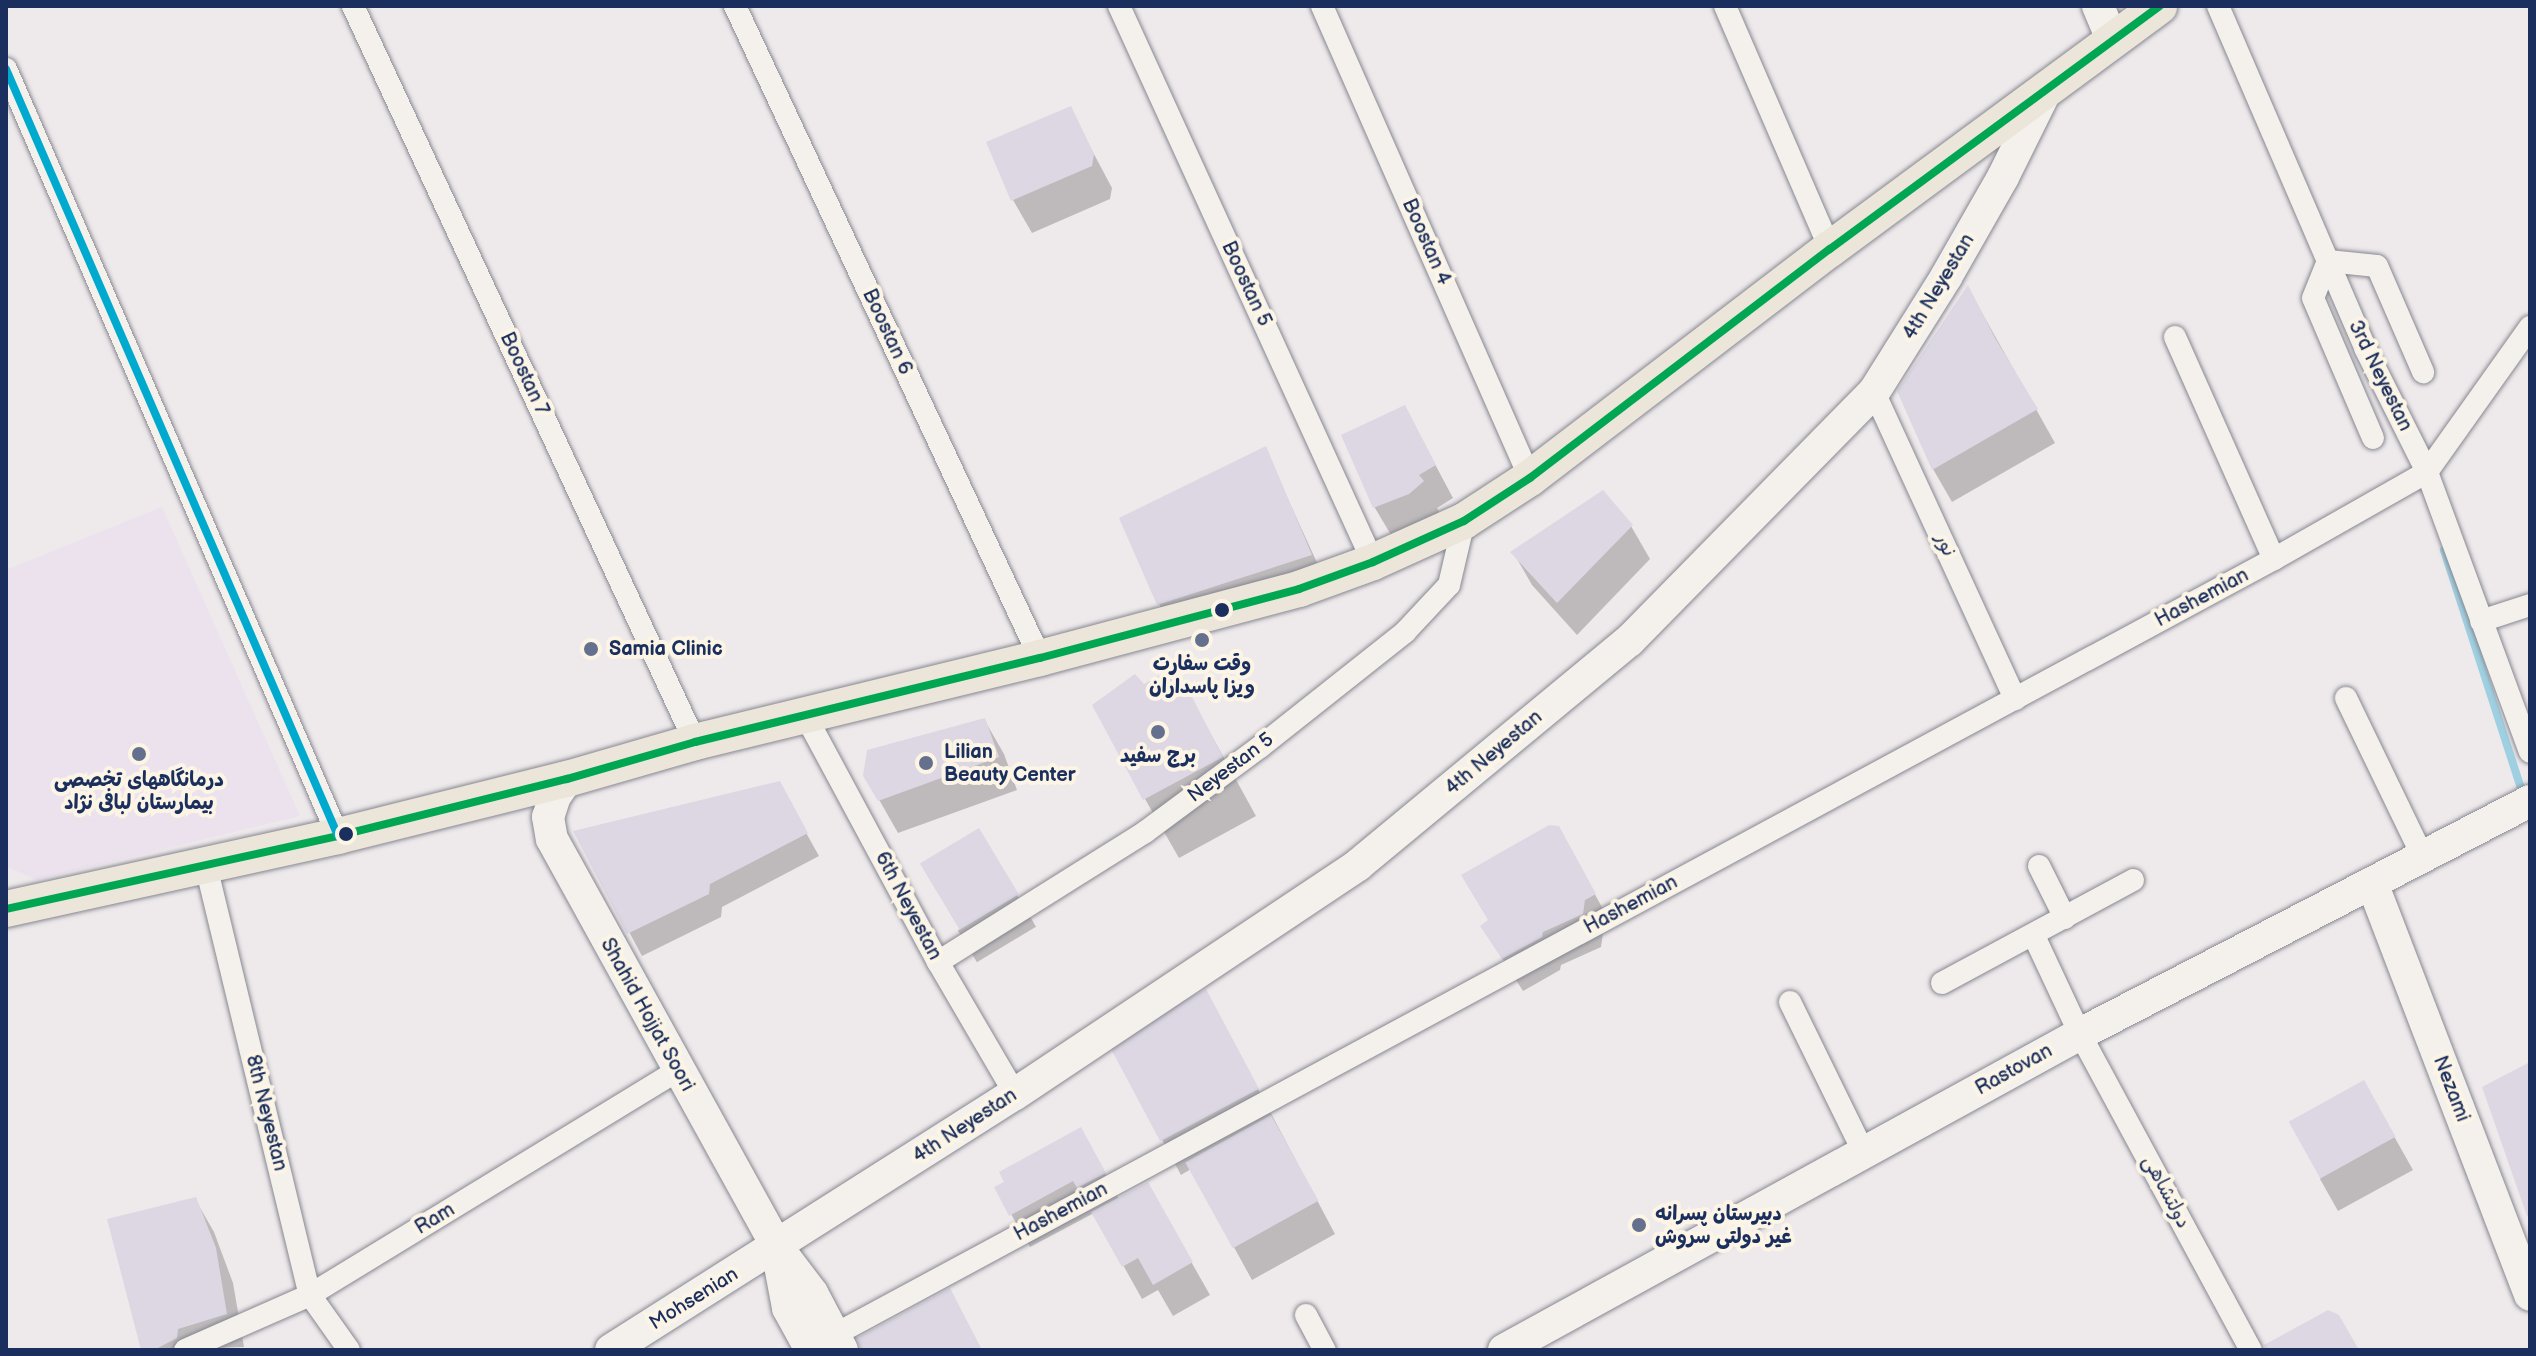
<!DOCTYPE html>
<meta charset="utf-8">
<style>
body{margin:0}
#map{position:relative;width:2536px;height:1356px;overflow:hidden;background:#eee9eb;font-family:"Balsamiq Sans","Playpen Sans Arabic",sans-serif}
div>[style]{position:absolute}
.built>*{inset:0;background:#ebe2ed}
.shadow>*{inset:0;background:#0003;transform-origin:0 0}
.stream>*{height:8px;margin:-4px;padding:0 4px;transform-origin:4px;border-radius:4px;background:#9fd0e1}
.building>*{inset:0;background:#dcd7e3;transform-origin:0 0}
.roads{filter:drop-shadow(0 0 2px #868891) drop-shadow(0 0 2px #868891)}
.street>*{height:22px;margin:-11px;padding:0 11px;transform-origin:11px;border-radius:11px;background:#f4f1ec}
.secondary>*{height:32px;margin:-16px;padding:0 16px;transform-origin:16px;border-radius:16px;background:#f4f1ec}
.primary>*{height:36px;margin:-18px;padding:0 18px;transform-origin:18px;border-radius:18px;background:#ebe5da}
.bus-1>*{height:8px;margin:-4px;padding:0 4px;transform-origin:4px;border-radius:4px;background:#00a651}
.bus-2>*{height:8px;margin:-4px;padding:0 4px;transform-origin:4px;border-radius:4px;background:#00a9ce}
.dots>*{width:22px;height:22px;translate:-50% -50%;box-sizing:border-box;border:4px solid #fcf5e5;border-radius:50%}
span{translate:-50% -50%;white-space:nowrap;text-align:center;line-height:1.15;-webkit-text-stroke:8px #fcf5e5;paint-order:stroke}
.street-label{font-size:20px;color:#1b2f5e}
.poi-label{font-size:20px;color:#1b2f5e;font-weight:700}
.left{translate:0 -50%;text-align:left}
.frame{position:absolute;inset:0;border:8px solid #1b2f5e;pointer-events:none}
</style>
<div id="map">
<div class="built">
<div style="clip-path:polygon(162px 507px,300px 816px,36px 880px,6px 866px,6px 570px)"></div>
</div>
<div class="shadow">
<div style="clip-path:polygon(1070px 109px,1112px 188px,1110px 199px,1032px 233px,1013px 200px,989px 143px)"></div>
<div style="clip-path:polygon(1968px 288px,2055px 443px,1952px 502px,1933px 469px)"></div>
<div style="clip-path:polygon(1405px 408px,1453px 498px,1437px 508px,1441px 515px,1394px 540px,1375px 508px,1344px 436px)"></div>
<div style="clip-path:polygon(1265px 449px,1324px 578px,1172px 627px,1159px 604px)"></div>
<div style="clip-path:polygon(1631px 526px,1650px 559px,1577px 635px,1532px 585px,1513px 552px)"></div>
<div style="clip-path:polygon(1175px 669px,1256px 816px,1179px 858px,1145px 799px,1143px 687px)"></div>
<div style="clip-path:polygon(985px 721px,1004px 754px,1017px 790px,898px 833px,865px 775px)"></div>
<div style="clip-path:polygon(779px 784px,819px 856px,722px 907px,721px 917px,642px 956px,576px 833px)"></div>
<div style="clip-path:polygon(1577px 862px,1613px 927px,1603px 933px,1601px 947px,1561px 965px,1560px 970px,1523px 991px,1482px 927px)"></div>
<div style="left:1017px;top:895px;width:37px;height:69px;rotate:59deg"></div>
<div style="clip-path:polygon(1224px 1025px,1335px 1234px,1252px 1280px,1191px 1169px,1181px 1175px,1115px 1052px)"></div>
<div style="clip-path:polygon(2364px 1083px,2413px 1170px,2338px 1211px,2320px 1179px)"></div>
<div style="clip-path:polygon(1099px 1163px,1119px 1199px,1147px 1184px,1210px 1295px,1173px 1316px,1158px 1290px,1142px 1299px,1094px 1213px,1030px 1247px,996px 1188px)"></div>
<div style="clip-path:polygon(195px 1199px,214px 1232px,233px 1283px,244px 1347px,143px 1350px)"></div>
</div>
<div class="stream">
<div style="left:2444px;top:550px;width:251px;rotate:72.1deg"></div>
</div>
<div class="building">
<div style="clip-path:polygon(1071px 106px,1094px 154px,1092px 166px,1011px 201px,986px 142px)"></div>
<div style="clip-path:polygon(1968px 285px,1995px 338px,2038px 409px,1932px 470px,1897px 391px)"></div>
<div style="clip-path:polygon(1405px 405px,1436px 465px,1419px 475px,1424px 481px,1409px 494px,1373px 508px,1341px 435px)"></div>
<div style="clip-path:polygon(1266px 446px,1312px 555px,1157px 605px,1119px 518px)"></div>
<div style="clip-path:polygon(1603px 490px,1633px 525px,1557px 603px,1510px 552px)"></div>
<div style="clip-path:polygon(1176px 666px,1223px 757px,1143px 800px,1092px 705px,1135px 674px,1144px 684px)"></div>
<div style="clip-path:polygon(985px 718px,999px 757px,878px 801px,863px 776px,867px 750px)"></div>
<div style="clip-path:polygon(780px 781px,808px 833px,710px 884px,709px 894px,627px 934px,573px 831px)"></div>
<div style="clip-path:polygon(1549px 825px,1559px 826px,1596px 894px,1585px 900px,1583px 914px,1543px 932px,1542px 937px,1502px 959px,1480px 926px,1488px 920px,1461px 875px)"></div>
<div style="left:979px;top:828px;width:77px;height:69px;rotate:59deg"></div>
<div style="left:1206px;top:989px;width:113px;height:112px;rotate:62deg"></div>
<div style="clip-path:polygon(2530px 1062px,2530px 1215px,2527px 1216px,2482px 1087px)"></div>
<div style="left:2364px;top:1080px;width:65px;height:86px;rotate:61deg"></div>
<div style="left:1271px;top:1115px;width:98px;height:98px;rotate:61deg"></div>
<div style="clip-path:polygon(1081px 1127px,1106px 1173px,1077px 1188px,1073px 1181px,1009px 1216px,994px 1187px,1004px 1182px,999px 1172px)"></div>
<div style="clip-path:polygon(1148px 1182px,1193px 1262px,1153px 1285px,1138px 1258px,1122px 1267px,1091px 1212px)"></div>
<div style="clip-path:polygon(196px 1197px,216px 1248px,227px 1314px,178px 1329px,177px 1338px,154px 1350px,141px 1350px,107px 1219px)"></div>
<div style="clip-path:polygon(950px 1288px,982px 1350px,861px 1350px,857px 1338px)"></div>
<div style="clip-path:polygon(2328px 1310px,2339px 1315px,2359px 1350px,2265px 1350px,2264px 1345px)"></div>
</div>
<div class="roads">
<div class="street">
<div style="left:353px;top:6px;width:812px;rotate:65.08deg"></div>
<div style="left:735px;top:6px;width:720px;rotate:64.93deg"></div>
<div style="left:1119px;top:6px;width:611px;rotate:65.45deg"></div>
<div style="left:1322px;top:6px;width:516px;rotate:66.22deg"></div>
<div style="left:1725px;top:6px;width:265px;rotate:66.6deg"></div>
<div style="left:2218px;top:6px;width:372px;rotate:66.7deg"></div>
<div style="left:2365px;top:348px;width:139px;rotate:63.4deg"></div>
<div style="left:2427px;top:472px;width:298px;rotate:69.8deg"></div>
<div style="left:6px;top:69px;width:836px;rotate:66.59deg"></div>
<div style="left:2175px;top:337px;width:243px;rotate:66deg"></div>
<div style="left:1874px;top:392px;width:338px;rotate:65.3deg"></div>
<div style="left:2373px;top:438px;width:152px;rotate:-113.2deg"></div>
<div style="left:2313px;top:298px;width:40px;rotate:-68deg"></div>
<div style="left:2328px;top:261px;width:49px;rotate:5.8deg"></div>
<div style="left:2377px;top:266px;width:116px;rotate:66.5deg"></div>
<div style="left:2481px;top:621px;width:52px;rotate:-18.1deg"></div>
<div style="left:2346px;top:698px;width:177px;rotate:64.2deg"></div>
<div style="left:805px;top:715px;width:281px;rotate:61.7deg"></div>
<div style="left:938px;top:962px;width:153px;rotate:59.7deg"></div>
<div style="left:206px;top:866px;width:441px;rotate:76.4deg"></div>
<div style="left:310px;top:1295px;width:67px;rotate:54.7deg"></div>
<div style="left:2039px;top:866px;width:58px;rotate:63.4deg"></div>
<div style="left:2034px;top:936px;width:108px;rotate:64.9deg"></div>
<div style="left:2080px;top:1034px;width:359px;rotate:61.6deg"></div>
<div style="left:938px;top:962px;width:244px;rotate:-32.1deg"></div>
<div style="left:1145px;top:832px;width:143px;rotate:-36.5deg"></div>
<div style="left:1260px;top:747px;width:185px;rotate:-38.4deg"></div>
<div style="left:1405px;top:632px;width:64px;rotate:-46.9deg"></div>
<div style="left:1449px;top:585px;width:66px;rotate:-76.8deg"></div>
<div style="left:1942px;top:983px;width:217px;rotate:-28.3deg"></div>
<div style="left:1790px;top:1002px;width:168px;rotate:63.9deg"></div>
<div style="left:1306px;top:1315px;width:40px;rotate:62deg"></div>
<div style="left:834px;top:1335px;width:1636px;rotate:-28.32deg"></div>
<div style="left:2274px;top:559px;width:176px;rotate:-29.6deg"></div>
<div style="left:2427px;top:472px;width:178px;rotate:-54.6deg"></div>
<div style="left:185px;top:1350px;width:137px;rotate:-23.7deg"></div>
<div style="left:310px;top:1295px;width:430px;rotate:-31.4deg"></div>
</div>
<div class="secondary">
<div style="left:2098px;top:6px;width:38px;rotate:67deg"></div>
<div style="left:567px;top:779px;width:21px;rotate:125deg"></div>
<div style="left:555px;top:796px;width:22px;rotate:108deg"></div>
<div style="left:548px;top:817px;width:22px;rotate:80deg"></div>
<div style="left:552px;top:839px;width:466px;rotate:61.1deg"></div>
<div style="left:777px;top:1247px;width:58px;rotate:52.7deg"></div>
<div style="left:812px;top:1293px;width:64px;rotate:62.2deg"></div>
<div style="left:2372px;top:883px;width:441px;rotate:69deg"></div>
<div style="left:778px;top:1255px;width:54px;rotate:79.3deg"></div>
<div style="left:788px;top:1308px;width:48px;rotate:61.3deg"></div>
<div style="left:611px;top:1350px;width:478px;rotate:-32.4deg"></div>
<div style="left:1015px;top:1094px;width:412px;rotate:-33.7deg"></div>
<div style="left:1358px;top:865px;width:352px;rotate:-39.6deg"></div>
<div style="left:1629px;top:641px;width:349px;rotate:-45.5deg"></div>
<div style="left:1874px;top:392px;width:136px;rotate:-57.9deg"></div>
<div style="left:1946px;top:277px;width:115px;rotate:-60.3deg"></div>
<div style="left:2003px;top:177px;width:97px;rotate:-63.7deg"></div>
<div style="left:1504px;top:1350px;width:657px;rotate:-28.75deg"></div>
<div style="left:2080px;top:1034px;width:507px;rotate:-27.37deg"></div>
</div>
<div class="primary">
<div style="left:6px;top:909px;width:340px;rotate:-12.4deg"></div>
<div style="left:338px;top:836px;width:236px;rotate:-14deg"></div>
<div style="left:567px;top:779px;width:133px;rotate:-16.1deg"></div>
<div style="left:695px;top:742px;width:355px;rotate:-13.7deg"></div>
<div style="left:1040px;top:658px;width:268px;rotate:-14.9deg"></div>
<div style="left:1299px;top:589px;width:79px;rotate:-20deg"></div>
<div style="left:1373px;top:562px;width:100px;rotate:-24.3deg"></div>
<div style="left:1464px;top:521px;width:79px;rotate:-33.1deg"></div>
<div style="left:1530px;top:478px;width:377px;rotate:-37.4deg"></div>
<div style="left:1830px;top:249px;width:409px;rotate:-36.4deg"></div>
</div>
</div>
<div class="bus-1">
<div style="left:6px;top:909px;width:340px;rotate:-12.4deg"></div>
<div style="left:338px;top:836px;width:236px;rotate:-14deg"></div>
<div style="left:567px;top:779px;width:133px;rotate:-16.1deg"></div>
<div style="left:695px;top:742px;width:355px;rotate:-13.7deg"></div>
<div style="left:1040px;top:658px;width:268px;rotate:-14.9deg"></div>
<div style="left:1299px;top:589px;width:79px;rotate:-20deg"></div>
<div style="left:1373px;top:562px;width:100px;rotate:-24.3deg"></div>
<div style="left:1464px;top:521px;width:79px;rotate:-33.1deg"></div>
<div style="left:1530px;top:478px;width:377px;rotate:-37.4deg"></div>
<div style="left:1830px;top:249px;width:409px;rotate:-36.4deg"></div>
</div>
<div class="bus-2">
<div style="left:6px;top:69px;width:836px;rotate:66.59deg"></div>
</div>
<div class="dots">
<div style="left:1222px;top:610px;background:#1b2f5e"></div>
<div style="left:1202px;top:640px;background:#65708f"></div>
<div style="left:591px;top:649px;background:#65708f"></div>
<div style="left:1158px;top:732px;background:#65708f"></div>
<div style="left:139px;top:754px;background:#65708f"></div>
<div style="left:926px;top:763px;background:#65708f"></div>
<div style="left:346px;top:834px;background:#1b2f5e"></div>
<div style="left:1639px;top:1225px;background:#65708f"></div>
</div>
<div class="street-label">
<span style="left:1426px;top:242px;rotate:66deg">Boostan 4</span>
<span style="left:1246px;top:284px;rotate:65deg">Boostan 5</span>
<span style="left:1939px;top:287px;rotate:-59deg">4th Neyestan</span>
<span style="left:887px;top:332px;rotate:65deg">Boostan 6</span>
<span style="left:524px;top:374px;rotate:65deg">Boostan 7</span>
<span style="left:2380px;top:376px;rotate:64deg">3rd Neyestan</span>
<span style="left:1945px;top:545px;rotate:65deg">نور</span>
<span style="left:2202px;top:598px;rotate:-28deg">Hashemian</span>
<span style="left:1494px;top:753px;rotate:-40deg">4th Neyestan</span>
<span style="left:1231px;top:768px;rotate:-37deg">Neyestan 5</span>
<span style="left:1631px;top:905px;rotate:-28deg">Hashemian</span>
<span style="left:908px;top:906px;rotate:62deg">6th Neyestan</span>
<span style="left:647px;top:1015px;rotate:61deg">Shahid Hojjat Soori</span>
<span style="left:2014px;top:1070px;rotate:-29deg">Rastovan</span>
<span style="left:2451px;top:1089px;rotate:69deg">Nezami</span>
<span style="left:266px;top:1113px;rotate:76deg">8th Neyestan</span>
<span style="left:965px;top:1126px;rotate:-33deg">4th Neyestan</span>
<span style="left:2166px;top:1192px;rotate:62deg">دولتشاهی</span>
<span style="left:1061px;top:1212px;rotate:-28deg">Hashemian</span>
<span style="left:435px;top:1219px;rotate:-31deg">Ram</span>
<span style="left:694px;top:1299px;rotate:-32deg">Mohsenian</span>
</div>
<div class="poi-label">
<span class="left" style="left:609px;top:649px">Samia Clinic</span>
<span style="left:1202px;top:676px">وقت سفارت<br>ویزا پاسداران</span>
<span class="left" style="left:944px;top:764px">Lilian<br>Beauty Center</span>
<span style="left:1158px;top:756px">برج سفید</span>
<span style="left:139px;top:792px">درمانگاههای تخصصی<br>بیمارستان لبافی نژاد</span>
<span class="left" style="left:1655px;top:1226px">دبیرستان پسرانه<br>غیر دولتی سروش</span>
</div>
<div class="frame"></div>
</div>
